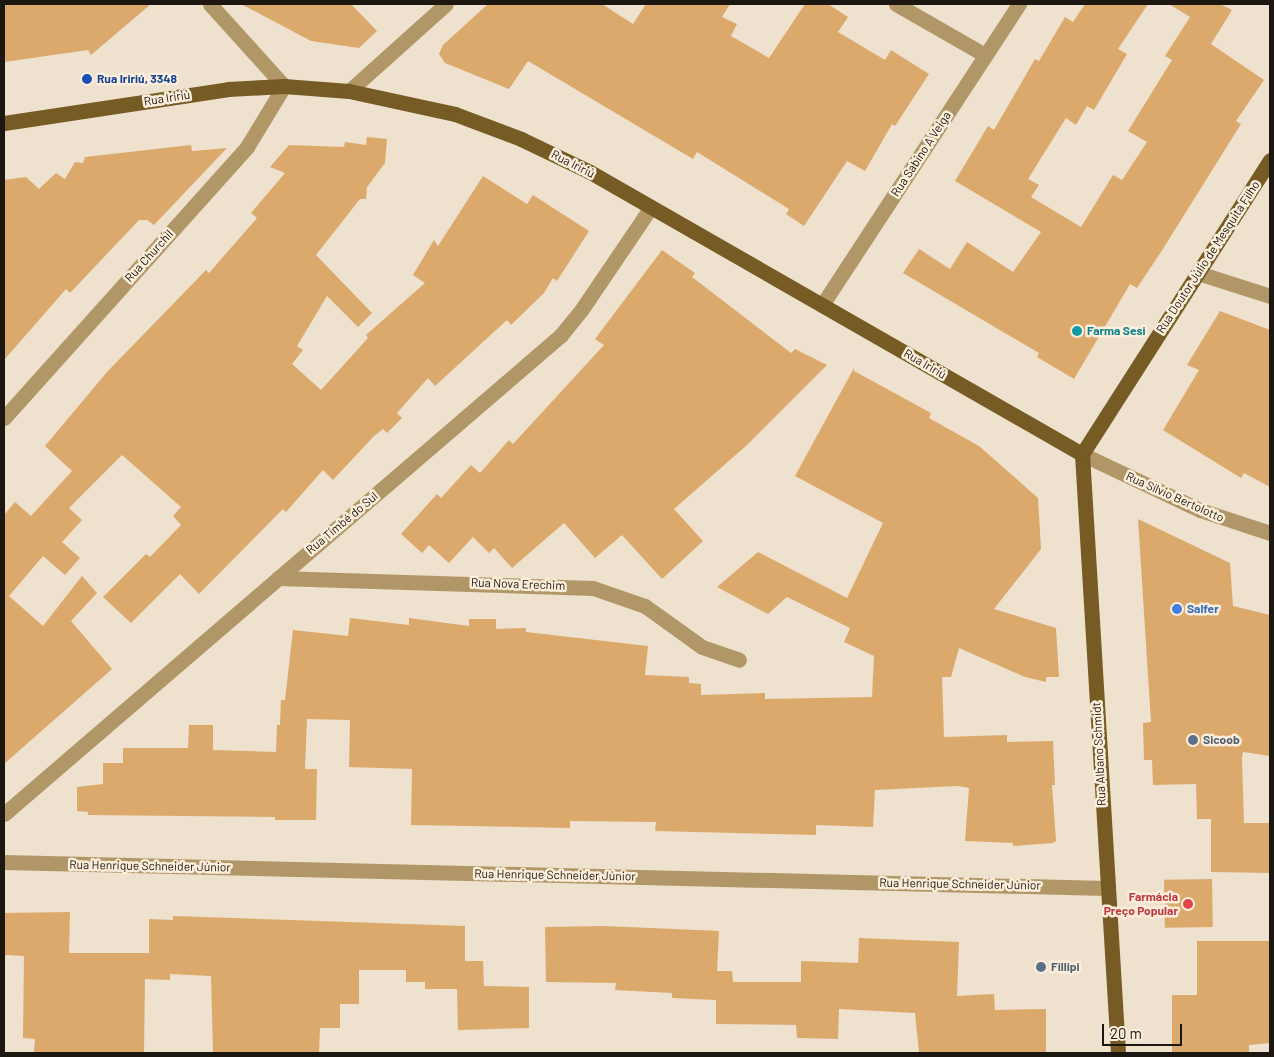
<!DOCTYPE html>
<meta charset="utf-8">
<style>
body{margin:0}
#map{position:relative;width:1274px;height:1057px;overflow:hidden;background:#eee1cd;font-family:Barlow,sans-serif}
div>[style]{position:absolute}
.building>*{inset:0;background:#dca96d;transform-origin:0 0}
.minor>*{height:15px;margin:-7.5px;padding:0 7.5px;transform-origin:7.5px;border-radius:7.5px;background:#b19768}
.major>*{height:15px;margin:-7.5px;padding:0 7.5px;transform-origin:7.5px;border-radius:7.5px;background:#765b24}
.dots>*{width:14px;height:14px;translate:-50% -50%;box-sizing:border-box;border:2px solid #fceeda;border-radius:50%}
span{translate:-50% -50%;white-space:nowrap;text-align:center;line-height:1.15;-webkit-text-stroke:5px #fceeda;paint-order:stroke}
.transit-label{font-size:12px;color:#164399;font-weight:700}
.left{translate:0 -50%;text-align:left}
.street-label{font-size:12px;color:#1c1711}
.culture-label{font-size:12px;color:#0d838f;font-weight:700}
.shop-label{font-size:12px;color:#366cbe;font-weight:700}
.service-label{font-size:12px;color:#4e5e75;font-weight:700}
.health-label{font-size:12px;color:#be3a42;font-weight:700}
.right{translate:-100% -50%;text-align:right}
.frame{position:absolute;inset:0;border:5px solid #1c1711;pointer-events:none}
.scale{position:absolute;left:1102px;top:1024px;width:80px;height:22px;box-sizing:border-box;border:2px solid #1c1711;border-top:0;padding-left:6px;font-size:15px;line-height:18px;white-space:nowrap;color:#1c1711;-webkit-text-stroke:4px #fceeda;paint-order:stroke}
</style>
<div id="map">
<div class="building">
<div style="clip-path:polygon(4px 4px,151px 4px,91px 55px,88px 50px,4px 62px)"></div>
<div style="clip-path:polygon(241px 4px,351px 4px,377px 31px,359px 48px,311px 41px)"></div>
<div style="clip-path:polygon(488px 4px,602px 4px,633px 24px,646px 4px,730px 4px,722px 17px,737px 24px,731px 36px,769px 58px,805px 4px,828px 4px,848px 17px,838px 32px,885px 60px,891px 50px,929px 74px,895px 126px,892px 124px,865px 171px,847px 161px,804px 226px,786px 214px,789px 209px,697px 152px,693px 159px,528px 61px,509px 89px,445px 63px,439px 54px,443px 45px)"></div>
<div style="clip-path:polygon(1085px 4px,1148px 4px,1118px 49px,1127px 54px,1094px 110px,1087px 106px,1076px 125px,1066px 118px,1028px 179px,1039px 185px,1031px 197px,1081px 227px,1113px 175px,1122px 180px,1147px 142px,1128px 131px,1172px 60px,1165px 56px,1190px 17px,1169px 4px,1220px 4px,1232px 10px,1211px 44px,1264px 80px,1236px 121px,1241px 124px,1161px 252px,1137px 288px,1130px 284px,1074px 379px,1037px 357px,1039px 353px,903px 273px,919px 249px,950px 269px,967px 242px,1013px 272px,1041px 232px,955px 181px,988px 126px,994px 130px,1035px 59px,1039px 61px,1065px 17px,1073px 22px)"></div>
<div style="clip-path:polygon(367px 137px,387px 139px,385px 163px,367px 187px,366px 199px,360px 199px,316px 255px,372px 313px,358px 327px,327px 296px,297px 346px,303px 350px,292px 364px,321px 390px,368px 338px,366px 335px,425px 283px,413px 275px,434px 240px,438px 246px,483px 176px,527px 204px,533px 195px,589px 231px,557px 281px,553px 278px,544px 293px,511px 325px,507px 320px,435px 386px,428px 378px,397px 413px,402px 418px,387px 433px,383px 429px,374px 436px,333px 480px,323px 470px,286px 512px,283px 509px,199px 594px,180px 574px,131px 623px,103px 597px,146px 554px,150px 557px,181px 525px,173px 516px,181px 507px,122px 455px,69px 508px,82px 520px,62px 542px,80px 558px,65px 575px,43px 556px,9px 596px,43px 626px,82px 576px,97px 593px,71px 621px,112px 669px,4px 764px,4px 515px,15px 502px,31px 516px,72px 471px,45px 446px,107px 372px,206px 270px,209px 273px,257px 218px,251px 213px,285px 173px,270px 167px,289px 145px,344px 147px,345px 142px,366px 145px)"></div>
<div style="clip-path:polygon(191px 145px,192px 151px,227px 148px,154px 225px,147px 220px,139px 220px,70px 293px,66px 289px,4px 360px,4px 180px,26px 177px,39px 189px,56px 173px,65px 179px,75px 162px,83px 163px,85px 157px)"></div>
<div style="clip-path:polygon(662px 250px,695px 273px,692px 277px,791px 353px,795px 349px,827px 365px,747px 445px,674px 509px,703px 541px,662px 579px,622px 535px,595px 558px,564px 523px,512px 568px,494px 548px,489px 553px,473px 537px,449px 563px,429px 545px,422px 553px,401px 534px,437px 494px,441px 498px,471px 465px,480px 473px,509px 440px,513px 444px,604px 345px,595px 339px)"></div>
<div style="clip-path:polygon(1220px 311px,1270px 330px,1270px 487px,1244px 473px,1241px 478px,1163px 430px,1199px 370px,1187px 365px)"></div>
<div style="clip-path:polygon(854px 368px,854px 371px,931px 413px,929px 418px,979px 446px,1038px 498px,1041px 549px,994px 609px,1056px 628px,1059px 677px,1046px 677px,1046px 682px,1025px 677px,959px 648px,951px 677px,942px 677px,944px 737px,1007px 735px,1007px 742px,1053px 741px,1055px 785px,1052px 785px,1056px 841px,1053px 843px,1013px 846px,1013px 843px,965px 841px,969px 788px,958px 786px,875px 790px,873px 827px,816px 825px,816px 835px,655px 831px,656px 822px,570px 821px,570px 828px,411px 825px,412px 769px,349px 767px,350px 720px,307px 719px,305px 769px,317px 769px,316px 820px,275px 820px,275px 817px,88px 815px,88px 812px,77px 811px,77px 787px,103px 784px,103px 763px,123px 763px,123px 748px,188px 748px,189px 725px,213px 725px,213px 750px,276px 752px,277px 725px,280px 725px,281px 700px,285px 700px,293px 630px,348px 636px,350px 618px,409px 625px,409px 618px,469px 626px,469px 619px,496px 619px,496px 629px,526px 628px,526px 632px,648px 646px,645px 675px,689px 677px,689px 683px,701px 684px,701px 695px,765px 693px,765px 699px,872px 697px,874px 656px,844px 642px,850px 628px,787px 597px,768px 614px,717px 587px,758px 552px,847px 598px,883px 523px,795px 476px)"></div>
<div style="clip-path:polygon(1138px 519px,1230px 563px,1233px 606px,1270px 615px,1270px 756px,1243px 752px,1242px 757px,1244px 823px,1270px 823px,1270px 873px,1211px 872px,1211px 819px,1197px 819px,1196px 784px,1153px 785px,1152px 760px,1144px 760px,1143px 723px,1151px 722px)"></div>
<div style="left:1212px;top:879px;width:48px;height:48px;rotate:89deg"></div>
<div style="clip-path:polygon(70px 912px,69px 953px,149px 953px,149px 919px,173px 920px,173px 916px,465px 926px,465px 961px,483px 961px,484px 986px,529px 987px,529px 1028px,458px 1030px,457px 989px,425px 989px,425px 982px,406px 982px,406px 970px,359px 970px,359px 1004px,340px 1004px,340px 1028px,320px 1028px,319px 1053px,213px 1053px,211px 976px,170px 974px,170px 980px,145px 979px,144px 1053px,34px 1053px,35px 1039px,23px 1038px,24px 956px,4px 955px,4px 913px)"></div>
<div style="clip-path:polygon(605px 926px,719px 931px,717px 971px,732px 971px,733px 982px,801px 982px,801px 961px,858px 963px,859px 938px,959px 942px,957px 996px,994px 994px,995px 1010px,1046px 1009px,1046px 1053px,919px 1053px,915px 1013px,839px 1009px,838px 1039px,797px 1038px,796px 1025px,716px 1024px,716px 1000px,672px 998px,672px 993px,615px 990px,616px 983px,546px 982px,545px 927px)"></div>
<div style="clip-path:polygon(1197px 941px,1270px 941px,1270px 1043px,1249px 1045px,1249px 1053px,1172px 1053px,1172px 995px,1197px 995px)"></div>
</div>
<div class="minor">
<div style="left:896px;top:4px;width:103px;rotate:29.8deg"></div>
<div style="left:349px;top:91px;width:130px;rotate:-41.9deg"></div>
<div style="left:1198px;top:273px;width:76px;rotate:17.7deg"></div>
<div style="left:822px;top:305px;width:360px;rotate:-56.8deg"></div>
<div style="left:4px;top:418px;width:364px;rotate:-48.1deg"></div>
<div style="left:247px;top:147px;width:71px;rotate:-58.8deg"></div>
<div style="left:284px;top:86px;width:110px;rotate:-132.1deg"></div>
<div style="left:1082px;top:454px;width:131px;rotate:25.4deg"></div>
<div style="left:1200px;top:510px;width:74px;rotate:18.2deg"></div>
<div style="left:278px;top:578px;width:315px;rotate:1.8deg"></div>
<div style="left:593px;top:588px;width:55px;rotate:19.1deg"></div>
<div style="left:645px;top:606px;width:70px;rotate:35.7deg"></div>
<div style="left:702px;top:647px;width:39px;rotate:19deg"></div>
<div style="left:4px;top:814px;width:735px;rotate:-40.69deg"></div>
<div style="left:561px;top:335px;width:33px;rotate:-51deg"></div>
<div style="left:582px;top:309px;width:123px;rotate:-55.9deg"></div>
<div style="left:4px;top:862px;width:1103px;rotate:1.35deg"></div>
</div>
<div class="major">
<div style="left:4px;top:123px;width:227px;rotate:-8.6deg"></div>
<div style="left:228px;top:89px;width:56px;rotate:-3.1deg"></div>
<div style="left:284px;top:86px;width:65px;rotate:4.4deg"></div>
<div style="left:349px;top:91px;width:108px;rotate:12.2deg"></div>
<div style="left:455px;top:114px;width:71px;rotate:20.7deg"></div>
<div style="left:521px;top:139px;width:76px;rotate:25.6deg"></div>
<div style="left:590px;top:172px;width:567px;rotate:29.82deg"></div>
<div style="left:1082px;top:454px;width:600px;rotate:86.56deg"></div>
<div style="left:1082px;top:454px;width:349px;rotate:-57.4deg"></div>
</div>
<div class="dots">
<div style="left:87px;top:79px;background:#1a4fb4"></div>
<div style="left:1077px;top:331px;background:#0f9aa8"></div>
<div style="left:1177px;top:609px;background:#3f7fe0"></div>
<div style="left:1193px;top:740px;background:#5c6f8a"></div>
<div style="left:1188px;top:904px;background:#e0444e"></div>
<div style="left:1041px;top:967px;background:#5c6f8a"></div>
</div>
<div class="transit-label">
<span class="left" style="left:97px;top:79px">Rua Iririú, 3348</span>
</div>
<div class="street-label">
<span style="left:167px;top:98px;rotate:-9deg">Rua Iririú</span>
<span style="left:921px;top:154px;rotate:-57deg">Rua Sabino A Veiga</span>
<span style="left:573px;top:164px;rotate:27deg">Rua Iririú</span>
<span style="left:149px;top:256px;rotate:-48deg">Rua Churchil</span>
<span style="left:1208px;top:257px;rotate:-57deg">Rua Doutor Júlio de Mesquita Filho</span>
<span style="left:925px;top:364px;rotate:30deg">Rua Iririú</span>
<span style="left:1175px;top:497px;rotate:24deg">Rua Sílvio Bertolotto</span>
<span style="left:342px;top:523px;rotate:-40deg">Rua Timbé do Sul</span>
<span style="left:518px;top:584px;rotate:2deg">Rua Nova Erechim</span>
<span style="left:1099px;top:754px;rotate:-93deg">Rua Albano Schmidt</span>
<span style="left:150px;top:866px;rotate:1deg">Rua Henrique Schneider Júnior</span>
<span style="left:555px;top:875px;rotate:1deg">Rua Henrique Schneider Júnior</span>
<span style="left:960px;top:884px;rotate:1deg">Rua Henrique Schneider Júnior</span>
</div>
<div class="culture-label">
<span class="left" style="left:1087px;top:331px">Farma Sesi</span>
</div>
<div class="shop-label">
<span class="left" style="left:1187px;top:609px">Salfer</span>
</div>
<div class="service-label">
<span class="left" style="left:1203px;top:740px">Sicoob</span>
<span class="left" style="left:1051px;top:967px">Fillipi</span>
</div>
<div class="health-label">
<span class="right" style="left:1178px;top:904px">Farmácia<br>Preço Popular</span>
</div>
<div class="frame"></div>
<div class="scale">20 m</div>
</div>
